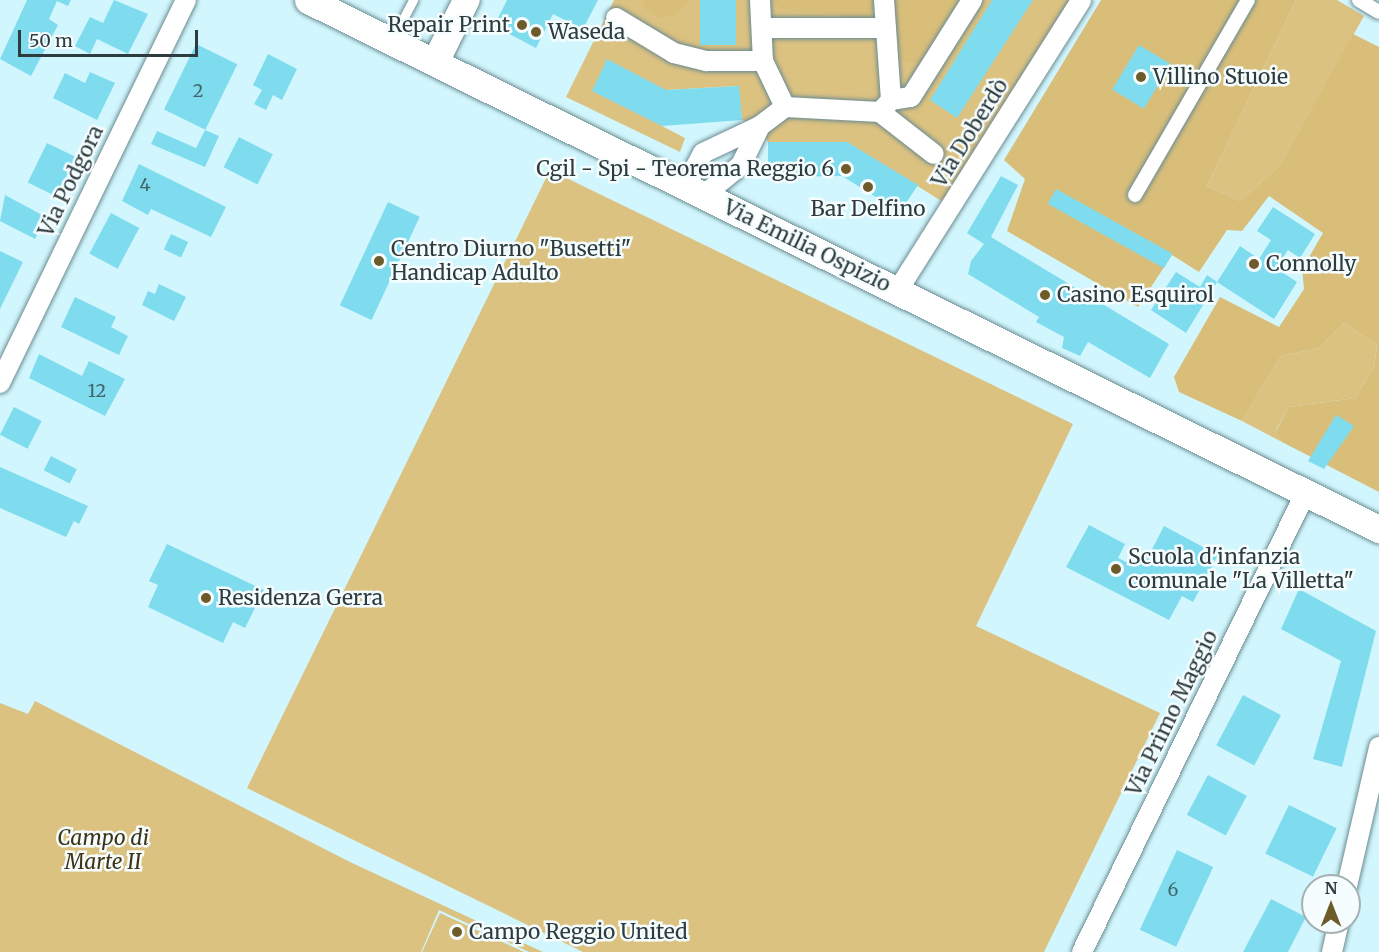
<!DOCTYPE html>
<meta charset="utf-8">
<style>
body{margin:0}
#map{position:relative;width:1379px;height:952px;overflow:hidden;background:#d2f6fd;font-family:Merriweather,serif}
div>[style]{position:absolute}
.green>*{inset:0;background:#dcc281}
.forest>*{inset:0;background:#d9be7a}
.building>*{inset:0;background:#7fdcee;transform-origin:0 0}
.roads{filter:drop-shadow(0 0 2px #6a8b91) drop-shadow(0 0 2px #6a8b91)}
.service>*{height:9px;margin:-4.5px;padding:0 4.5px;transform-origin:4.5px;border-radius:4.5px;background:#fff}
.pedestrian>*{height:14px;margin:-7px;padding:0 7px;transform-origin:7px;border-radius:7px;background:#fff}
.minor>*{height:20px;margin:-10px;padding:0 10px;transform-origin:10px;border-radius:10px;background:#fff}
.secondary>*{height:27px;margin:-13.5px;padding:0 13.5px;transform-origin:13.5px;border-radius:13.5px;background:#fff}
.dots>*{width:16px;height:16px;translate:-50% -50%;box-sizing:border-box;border:3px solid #f6fdff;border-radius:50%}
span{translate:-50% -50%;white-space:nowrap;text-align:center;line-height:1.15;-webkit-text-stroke:5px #f6fdff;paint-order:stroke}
.number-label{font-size:18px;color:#42646b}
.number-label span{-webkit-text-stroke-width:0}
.poi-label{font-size:21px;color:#2e3c3f}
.right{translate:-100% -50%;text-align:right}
.left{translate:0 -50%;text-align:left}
.street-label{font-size:21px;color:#2e3c3f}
.park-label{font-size:21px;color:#403416;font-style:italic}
.north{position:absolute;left:1301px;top:874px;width:60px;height:60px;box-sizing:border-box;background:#f6fdff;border:2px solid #a6b0b2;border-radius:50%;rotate:0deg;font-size:16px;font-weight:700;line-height:24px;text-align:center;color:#2e3c3f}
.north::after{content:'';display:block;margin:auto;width:21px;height:27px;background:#6e5b2a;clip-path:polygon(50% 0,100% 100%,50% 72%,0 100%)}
.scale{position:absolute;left:18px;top:30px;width:180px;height:27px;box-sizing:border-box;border:3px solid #2e3c3f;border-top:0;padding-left:8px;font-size:18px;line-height:21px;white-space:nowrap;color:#2e3c3f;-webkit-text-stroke:4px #f6fdff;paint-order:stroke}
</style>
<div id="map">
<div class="green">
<div style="clip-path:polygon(614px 0,1081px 0,951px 207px,847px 142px,768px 142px,760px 126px,742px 120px,738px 86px,666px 90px,662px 126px,685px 138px,680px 152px,566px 97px)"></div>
<div style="clip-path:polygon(1296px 0,1337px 0,1364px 16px,1280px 165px,1240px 201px,1207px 186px)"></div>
<div style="clip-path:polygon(550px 170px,1073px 424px,976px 626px,1160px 713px,1044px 952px,583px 952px,247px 788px)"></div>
<div style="clip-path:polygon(1344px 323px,1377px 345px,1374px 368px,1355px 398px,1289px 407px,1276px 430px,1282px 442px,1242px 421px,1281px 356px,1319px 348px)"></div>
<div style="clip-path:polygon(35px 701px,350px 862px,543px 952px,529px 952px,439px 910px,421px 952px,0 952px,0 703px,28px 714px)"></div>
<div style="clip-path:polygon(440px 913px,524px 952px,422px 952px)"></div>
</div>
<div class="forest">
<div style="clip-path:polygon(642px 0,689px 0,676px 15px,660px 18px,646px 10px)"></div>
<div style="clip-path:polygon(772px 0,875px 0,875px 4px,871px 16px,859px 22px,846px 21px,837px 14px,782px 10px)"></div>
<div style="clip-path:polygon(892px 0,959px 0,920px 63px,900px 61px)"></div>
<div style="clip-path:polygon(1101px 0,1296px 0,1207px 186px,1240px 201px,1280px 165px,1353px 34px,1379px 47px,1379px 492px,1282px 442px,1276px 431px,1289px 407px,1355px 398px,1374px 368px,1377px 345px,1344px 323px,1319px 348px,1281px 356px,1242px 421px,1179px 392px,1174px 377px,1220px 297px,1279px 327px,1304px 289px,1302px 269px,1323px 233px,1269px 196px,1242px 231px,1227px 230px,1199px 272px,1172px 255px,1138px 307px,1007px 231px,1025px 179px,1004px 160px)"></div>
</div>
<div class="building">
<div style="clip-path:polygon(27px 0,71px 0,68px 6px,57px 1px,49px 19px,58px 25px,31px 76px,0 59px)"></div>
<div style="clip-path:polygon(114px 0,148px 14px,128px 54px,97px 39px,90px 54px,75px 46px,90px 17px,103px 23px)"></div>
<div style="clip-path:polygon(507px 0,598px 0,583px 29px,553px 14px,536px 48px,494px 26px)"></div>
<div style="left:700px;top:0;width:36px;height:45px"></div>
<div style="clip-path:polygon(992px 0,1033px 0,957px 118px,930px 100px)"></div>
<div style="left:196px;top:44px;width:46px;height:73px;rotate:26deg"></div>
<div style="left:1139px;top:45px;width:37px;height:52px;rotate:31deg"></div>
<div style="clip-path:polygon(268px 54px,297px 69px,282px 100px,273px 95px,266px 110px,254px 104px,262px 90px,253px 85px)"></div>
<div style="clip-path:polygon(607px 59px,666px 90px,739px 86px,742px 120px,662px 126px,592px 91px)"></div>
<div style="clip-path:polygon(90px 72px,115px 83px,97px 120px,53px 98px,65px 73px,85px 83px)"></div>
<div style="clip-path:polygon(205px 130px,219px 136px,205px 167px,151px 144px,157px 131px,196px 148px)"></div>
<div style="left:239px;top:137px;width:38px;height:34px;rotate:27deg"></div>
<div style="clip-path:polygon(768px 142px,847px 142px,918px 185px,900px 212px,842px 176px,768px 177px)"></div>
<div style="left:47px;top:143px;width:32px;height:44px;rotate:26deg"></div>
<div style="clip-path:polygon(139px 164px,226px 207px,211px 237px,151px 209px,148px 215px,122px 201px)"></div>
<div style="clip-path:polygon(1001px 176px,1018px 185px,991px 237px,1169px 344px,1150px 378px,1088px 342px,1080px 356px,1062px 348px,1064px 337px,1036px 322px,1039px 317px,968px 274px,971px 261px,984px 244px,967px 233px)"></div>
<div style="left:1056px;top:189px;width:133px;height:17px;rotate:29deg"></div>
<div style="clip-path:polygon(5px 195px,46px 217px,35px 239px,0 221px)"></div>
<div style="left:388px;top:202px;width:35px;height:114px;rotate:25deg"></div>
<div style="clip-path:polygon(1273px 207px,1315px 234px,1300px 258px,1288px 250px,1276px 268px,1297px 282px,1274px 319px,1217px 282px,1240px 246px,1259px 259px,1271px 240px,1257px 231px)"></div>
<div style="left:111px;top:213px;width:32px;height:46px;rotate:28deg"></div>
<div style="left:171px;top:234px;width:19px;height:17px;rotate:25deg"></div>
<div style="clip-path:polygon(0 251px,23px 262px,0 309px)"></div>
<div style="clip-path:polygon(1176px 272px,1200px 287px,1207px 275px,1217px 282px,1186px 333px,1151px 310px)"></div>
<div style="clip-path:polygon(159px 284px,186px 297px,174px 321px,142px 305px,148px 291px,155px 294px)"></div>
<div style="clip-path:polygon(75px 297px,116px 317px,111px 327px,128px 336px,119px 355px,61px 327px)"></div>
<div style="clip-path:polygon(39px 354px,82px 376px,89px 361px,125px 379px,105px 416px,29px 378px)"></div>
<div style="left:14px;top:407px;width:31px;height:31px;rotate:27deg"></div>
<div style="clip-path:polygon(1336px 415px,1354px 426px,1324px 469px,1308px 461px)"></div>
<div style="left:51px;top:456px;width:29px;height:16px;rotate:27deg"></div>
<div style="clip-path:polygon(0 467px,88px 506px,79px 524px,74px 521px,66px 537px,0 508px)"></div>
<div style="clip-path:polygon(1089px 525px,1125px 544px,1118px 558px,1134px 566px,1141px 553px,1148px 557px,1164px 526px,1218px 555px,1193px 602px,1182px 596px,1169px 620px,1066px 567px)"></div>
<div style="clip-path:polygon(167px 544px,264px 590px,245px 628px,233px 622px,223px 643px,148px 607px,158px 585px,149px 581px)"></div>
<div style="clip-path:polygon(1299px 589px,1376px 631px,1342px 767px,1313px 759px,1341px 661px,1281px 629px)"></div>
<div style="left:1243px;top:695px;width:43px;height:57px;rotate:28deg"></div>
<div style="left:1208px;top:775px;width:44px;height:45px;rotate:28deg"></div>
<div style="left:1289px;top:805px;width:53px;height:54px;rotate:26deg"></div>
<div style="left:1177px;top:850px;width:40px;height:88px;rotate:25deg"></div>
<div style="clip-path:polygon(1271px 899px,1306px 917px,1288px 952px,1243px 952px)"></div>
</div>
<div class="roads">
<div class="service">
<div style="left:393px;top:38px;width:43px;rotate:-62.2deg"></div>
<div style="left:427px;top:57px;width:64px;rotate:-63deg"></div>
</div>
<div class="pedestrian">
<div style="left:1359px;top:0;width:23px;rotate:31deg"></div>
<div style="left:1135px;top:195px;width:225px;rotate:-59.9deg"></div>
</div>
<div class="minor">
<div style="left:760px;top:0;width:61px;rotate:87.2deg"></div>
<div style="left:763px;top:61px;width:51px;rotate:64.4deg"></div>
<div style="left:785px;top:107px;width:95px;rotate:3deg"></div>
<div style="left:880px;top:112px;width:16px;rotate:-47deg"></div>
<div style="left:891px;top:100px;width:100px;rotate:-94deg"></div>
<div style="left:616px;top:18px;width:68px;rotate:31.1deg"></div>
<div style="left:674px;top:53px;width:34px;rotate:14deg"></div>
<div style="left:707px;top:61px;width:56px"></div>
<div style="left:762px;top:28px;width:124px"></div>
<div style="left:438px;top:65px;width:72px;rotate:-63.8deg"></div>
<div style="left:891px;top:100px;width:20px;rotate:-9deg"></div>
<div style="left:911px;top:97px;width:115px;rotate:-57.8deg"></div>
<div style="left:880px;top:112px;width:68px;rotate:37.9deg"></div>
<div style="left:686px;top:185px;width:36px;rotate:-62deg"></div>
<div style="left:703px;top:153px;width:63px;rotate:-25.3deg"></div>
<div style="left:760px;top:126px;width:31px;rotate:-37deg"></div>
<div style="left:704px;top:195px;width:48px;rotate:-39deg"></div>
<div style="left:741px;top:165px;width:43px;rotate:-64deg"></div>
<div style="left:898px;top:290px;width:343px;rotate:-57.7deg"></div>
<div style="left:0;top:383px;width:426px;rotate:-64.1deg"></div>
<div style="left:1347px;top:886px;width:143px;rotate:-77deg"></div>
<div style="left:1082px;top:952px;width:509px;rotate:-64.04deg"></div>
<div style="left:1332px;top:952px;width:31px;rotate:-77deg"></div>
</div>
<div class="secondary">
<div style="left:308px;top:0;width:1195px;rotate:26.29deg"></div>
</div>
</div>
<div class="dots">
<div style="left:522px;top:25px;background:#6e5b2a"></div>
<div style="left:536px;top:32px;background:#6e5b2a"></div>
<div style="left:1141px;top:77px;background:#6e5b2a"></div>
<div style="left:846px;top:169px;background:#6e5b2a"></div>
<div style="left:868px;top:187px;background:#6e5b2a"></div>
<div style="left:379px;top:261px;background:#6e5b2a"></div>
<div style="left:1254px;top:264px;background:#6e5b2a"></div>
<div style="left:1045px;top:295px;background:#6e5b2a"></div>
<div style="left:1116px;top:569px;background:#6e5b2a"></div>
<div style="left:206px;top:598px;background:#6e5b2a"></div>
<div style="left:457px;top:932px;background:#6e5b2a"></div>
</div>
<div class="number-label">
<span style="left:198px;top:91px">2</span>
<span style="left:145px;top:185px">4</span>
<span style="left:97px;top:391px">12</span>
<span style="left:1173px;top:890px">6</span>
</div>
<div class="poi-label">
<span class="right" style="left:510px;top:25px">Repair Print</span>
<span class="left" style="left:548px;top:32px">Waseda</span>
<span class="left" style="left:1153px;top:77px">Villino Stuoie</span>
<span class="right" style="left:834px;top:169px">Cgil - Spi - Teorema Reggio 6</span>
<span style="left:868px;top:209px">Bar Delfino</span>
<span class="left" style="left:391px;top:261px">Centro Diurno "Busetti"<br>Handicap Adulto</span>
<span class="left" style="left:1266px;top:264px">Connolly</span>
<span class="left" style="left:1057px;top:295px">Casino Esquirol</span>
<span class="left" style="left:1128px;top:569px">Scuola d'infanzia<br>comunale "La Villetta"</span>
<span class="left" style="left:218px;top:598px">Residenza Gerra</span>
<span class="left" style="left:469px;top:932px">Campo Reggio United</span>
</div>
<div class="street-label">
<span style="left:970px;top:133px;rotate:-58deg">Via Doberdò</span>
<span style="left:71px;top:181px;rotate:-64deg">Via Podgora</span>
<span style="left:807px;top:246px;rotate:26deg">Via Emilia Ospizio</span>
<span style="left:1172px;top:713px;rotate:-64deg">Via Primo Maggio</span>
</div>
<div class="park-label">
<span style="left:103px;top:850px">Campo di<br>Marte II</span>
</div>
<div class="north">N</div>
<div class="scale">50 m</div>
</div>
